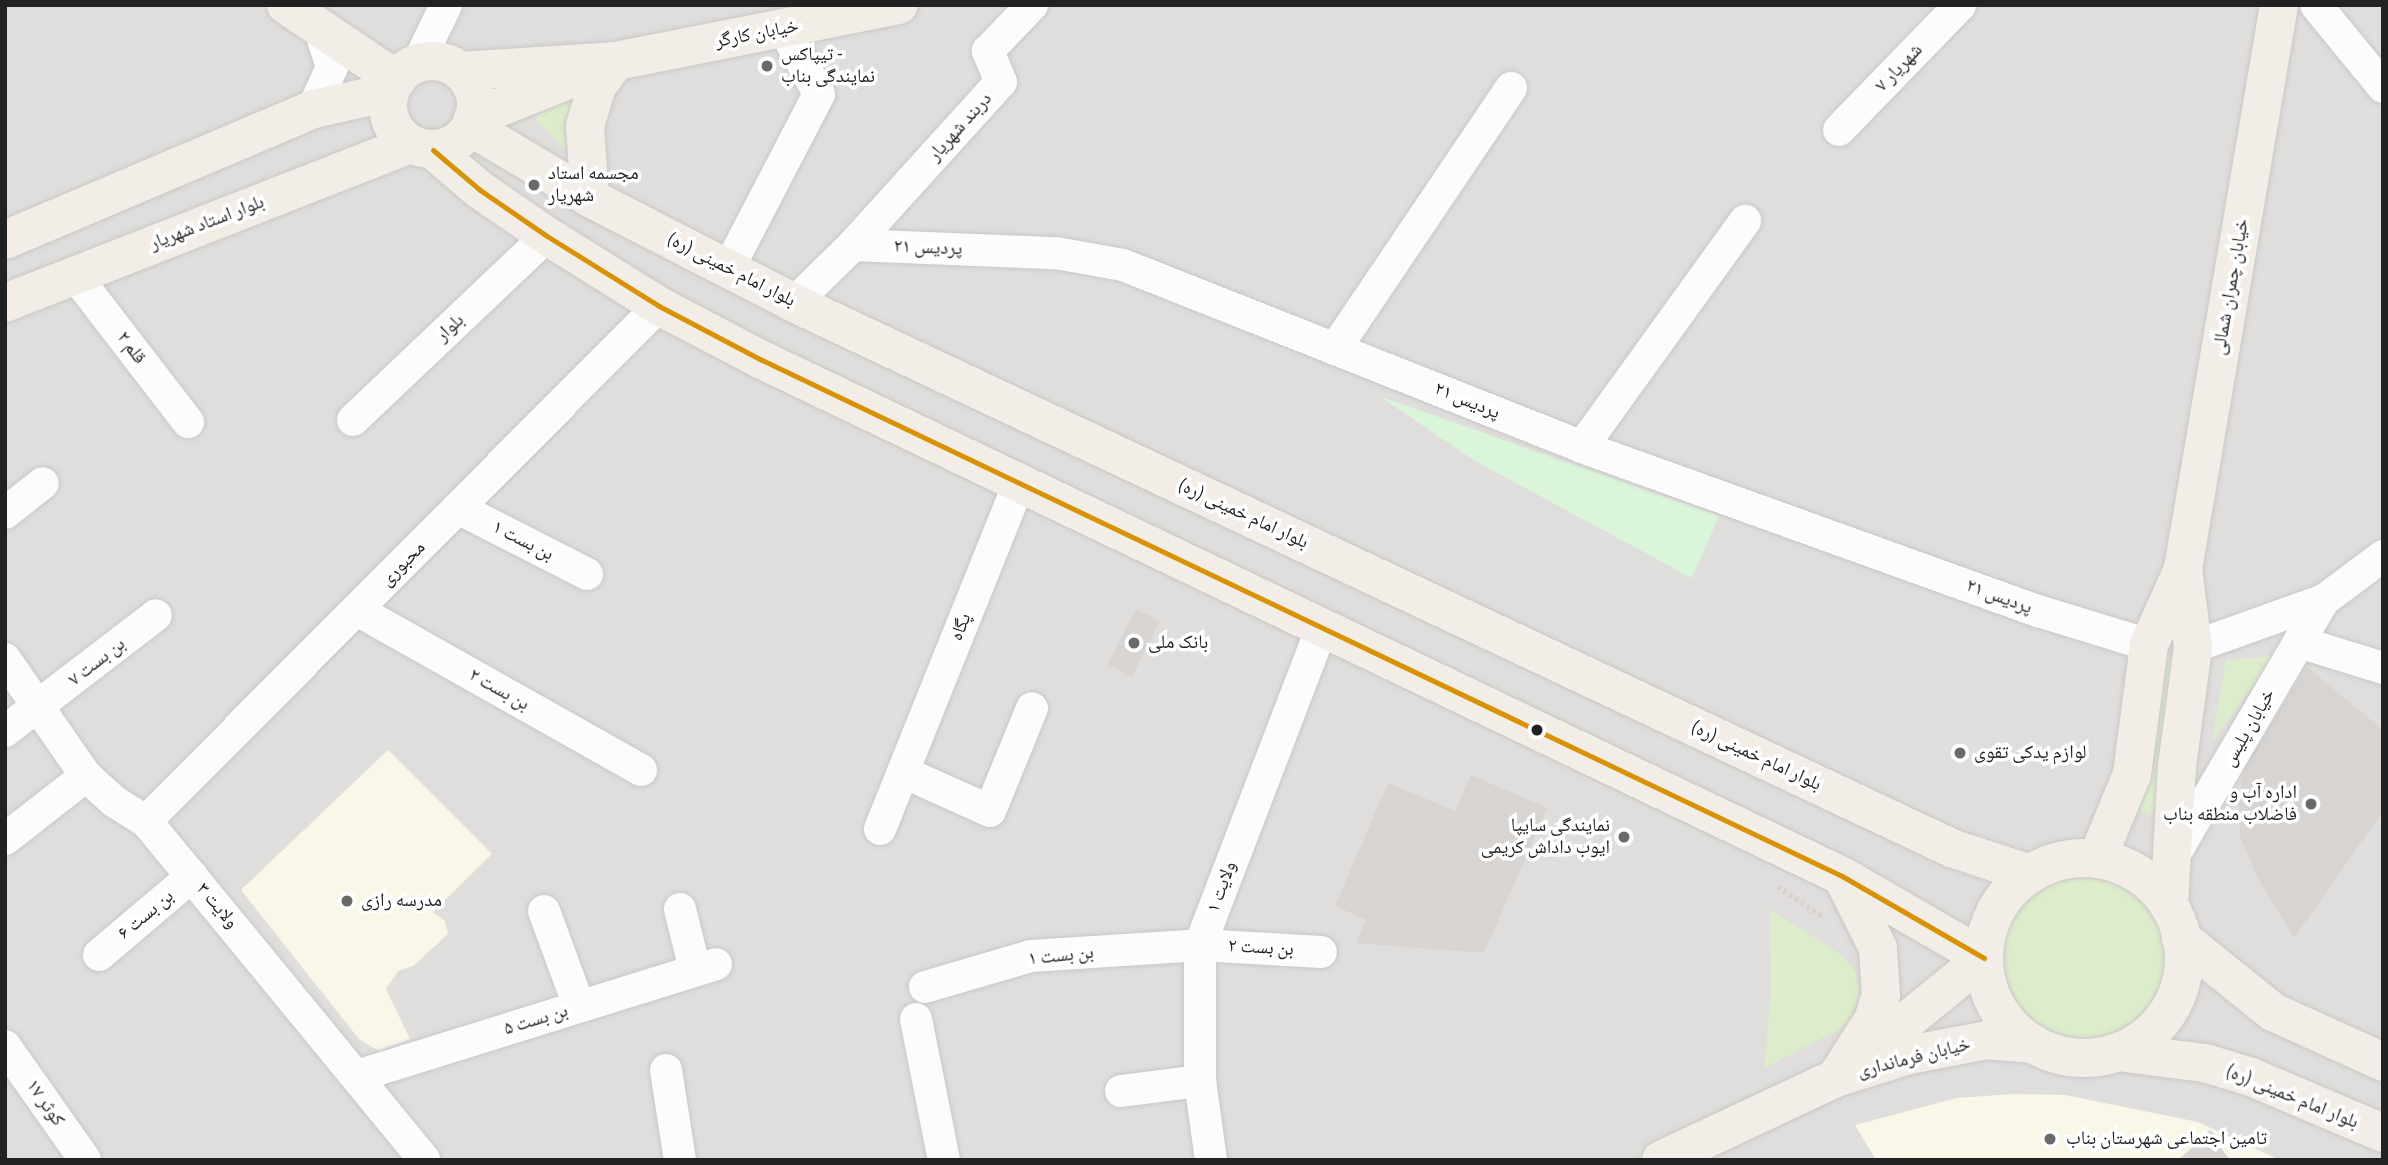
<!DOCTYPE html>
<meta charset="utf-8">
<style>
body{margin:0}
#map{position:relative;width:2388px;height:1165px;overflow:hidden;background:#f0eeeb;font-family:"Source Sans 3","Noto Naskh Arabic",sans-serif}
div>[style]{position:absolute}
.residential>*{inset:0;background:#dfdedc;transform-origin:0 0}
.education>*{inset:0;background:#f8f7e8}
.grass>*{inset:0;background:#ddeccb}
.round{border-radius:50%}
.park>*{inset:0;background:#daf5da}
.building>*{inset:0;background:#d7d4d2;transform-origin:0 0}
.path>*{height:4.5px;margin-top:-2.25px;transform-origin:0;background:repeating-linear-gradient(90deg,#dccecd 0 3.5px,transparent 0 7px)}
.roads{filter:drop-shadow(0 0 2px #c9c8c7) drop-shadow(0 0 2px #c9c8c7)}
.minor>*{height:32px;margin:-16px;padding:0 16px;transform-origin:16px;border-radius:16px;background:#fdfcfc}
.major>*{height:38px;margin:-19px;padding:0 19px;transform-origin:19px;border-radius:19px;background:#f3ede7}
.major>.ring{margin:-19px;padding:0;box-sizing:content-box;background:none;border:38px solid #f3ede7;border-radius:50%}
.bus-1>*{height:5px;margin:-2.5px;padding:0 2.5px;transform-origin:2.5px;border-radius:2.5px;background:#d79205}
.dots>*{width:19px;height:19px;translate:-50% -50%;box-sizing:border-box;border:4px solid #fff;border-radius:50%}
span{translate:-50% -50%;white-space:nowrap;text-align:center;line-height:1.15;-webkit-text-stroke:7px #fff;paint-order:stroke}
.street-label{font-size:19px;color:#222}
.poi-label{font-size:19px;color:#222}
.left{translate:0 -50%;text-align:left}
.right{translate:-100% -50%;text-align:right}
.frame{position:absolute;inset:0;border:7px solid #222;pointer-events:none}
</style>
<div id="map">
<div class="residential">
<div style="left:5px;top:5px;width:2378px;height:1155px"></div>
</div>
<div class="education">
<div style="clip-path:polygon(388px 750px,492px 854px,433px 912px,445px 921px,448px 934px,413px 966px,398px 971px,386px 989px,410px 1039px,379px 1051px,359px 1039px,241px 890px)"></div>
<div style="clip-path:polygon(2013px 1094px,2065px 1095px,2198px 1122px,2280px 1160px,1876px 1160px,1855px 1125px,1957px 1098px)"></div>
</div>
<div class="grass">
<div style="clip-path:polygon(587px 85px,572px 156px,536px 120px,543px 106px)"></div>
<div style="clip-path:polygon(2274px 656px,2212px 742px,2226px 660px)"></div>
<div style="clip-path:polygon(2169px 657px,2175px 658px,2161px 810px,2149px 814px,2138px 809px,2164px 658px)"></div>
<div class="round" style="left:2000px;top:875px;width:170px;height:170px"></div>
<div style="clip-path:polygon(1770px 909px,1843px 956px,1855px 972px,1859px 989px,1852px 1016px,1840px 1029px,1764px 1068px,1771px 992px)"></div>
</div>
<div class="park">
<div style="clip-path:polygon(1379px 396px,1719px 516px,1692px 578px,1475px 461px)"></div>
</div>
<div class="building">
<div style="left:1136px;top:609px;width:27px;height:62px;rotate:27deg"></div>
<div style="clip-path:polygon(2307px 667px,2383px 730px,2383px 811px,2294px 938px,2257px 877px,2240px 836px,2239px 797px,2244px 767px)"></div>
<div style="clip-path:polygon(1471px 775px,1547px 808px,1484px 953px,1356px 943px,1366px 920px,1335px 906px,1388px 783px,1455px 811px)"></div>
<div style="clip-path:polygon(2210px 1130px,2221px 1139px,2217px 1143px,2230px 1160px,2178px 1160px,2194px 1146px,2190px 1141px)"></div>
</div>
<div class="path">
<div style="left:1778px;top:886px;width:55px;rotate:34.6deg"></div>
</div>
<div class="roads">
<div class="minor">
<div style="left:2316px;top:5px;width:106px;rotate:50.7deg"></div>
<div style="left:418px;top:63px;width:64px;rotate:-64.2deg"></div>
<div style="left:313px;top:109px;width:46px;rotate:-65.7deg"></div>
<div style="left:332px;top:67px;width:40px;rotate:-108deg"></div>
<div style="left:1839px;top:130px;width:174px;rotate:-45.9deg"></div>
<div style="left:853px;top:245px;width:220px;rotate:-47.8deg"></div>
<div style="left:1001px;top:82px;width:34px;rotate:-113deg"></div>
<div style="left:988px;top:51px;width:64px;rotate:-46.3deg"></div>
<div style="left:727px;top:271px;width:199px;rotate:-62.5deg"></div>
<div style="left:819px;top:94px;width:74px;rotate:-118.3deg"></div>
<div style="left:74px;top:274px;width:187px;rotate:52.4deg"></div>
<div style="left:794px;top:303px;width:83px;rotate:-44.5deg"></div>
<div style="left:853px;top:245px;width:203px;rotate:2.3deg"></div>
<div style="left:1056px;top:253px;width:68px;rotate:10.2deg"></div>
<div style="left:1123px;top:265px;width:494px;rotate:21.6deg"></div>
<div style="left:1582px;top:447px;width:485px;rotate:19.8deg"></div>
<div style="left:2038px;top:611px;width:116px;rotate:17deg"></div>
<div style="left:1335px;top:349px;width:315px;rotate:-56deg"></div>
<div style="left:353px;top:420px;width:267px;rotate:-43.5deg"></div>
<div style="left:1582px;top:447px;width:279px;rotate:-54.2deg"></div>
<div style="left:458px;top:508px;width:145px;rotate:27.1deg"></div>
<div style="left:5px;top:513px;width:48px;rotate:-38.3deg"></div>
<div style="left:357px;top:610px;width:326px;rotate:29.4deg"></div>
<div style="left:2299px;top:642px;width:88px;rotate:17.2deg"></div>
<div style="left:2193px;top:647px;width:139px;rotate:-19.7deg"></div>
<div style="left:2324px;top:600px;width:74px;rotate:-36.7deg"></div>
<div style="left:5px;top:659px;width:142px;rotate:55.3deg"></div>
<div style="left:86px;top:776px;width:39px;rotate:42deg"></div>
<div style="left:115px;top:802px;width:36px;rotate:32deg"></div>
<div style="left:146px;top:821px;width:438px;rotate:50.6deg"></div>
<div style="left:5px;top:731px;width:190px;rotate:-37.5deg"></div>
<div style="left:903px;top:772px;width:95px;rotate:24.1deg"></div>
<div style="left:990px;top:811px;width:111px;rotate:-67.8deg"></div>
<div style="left:146px;top:821px;width:727px;rotate:-45.11deg"></div>
<div style="left:880px;top:829px;width:373px;rotate:-68.1deg"></div>
<div style="left:5px;top:839px;width:103px;rotate:-37.9deg"></div>
<div style="left:2173px;top:857px;width:298px;rotate:-59.6deg"></div>
<div style="left:680px;top:909px;width:63px;rotate:76.2deg"></div>
<div style="left:544px;top:911px;width:101px;rotate:69.8deg"></div>
<div style="left:99px;top:955px;width:122px;rotate:-40.3deg"></div>
<div style="left:925px;top:987px;width:110px;rotate:-16.3deg"></div>
<div style="left:1031px;top:956px;width:169px;rotate:-3.7deg"></div>
<div style="left:1200px;top:945px;width:121px;rotate:3.3deg"></div>
<div style="left:916px;top:1019px;width:144px;rotate:78.8deg"></div>
<div style="left:5px;top:1046px;width:139px;rotate:54.9deg"></div>
<div style="left:666px;top:1070px;width:91px;rotate:81.2deg"></div>
<div style="left:357px;top:1076px;width:376px;rotate:-17.3deg"></div>
<div style="left:1121px;top:1091px;width:80px;rotate:-7.2deg"></div>
<div style="left:1211px;top:1160px;width:80px;rotate:-97.9deg"></div>
<div style="left:1200px;top:1081px;width:136px;rotate:-90deg"></div>
<div style="left:1200px;top:945px;width:340px;rotate:-69deg"></div>
</div>
<div class="major">
<div style="left:286px;top:5px;width:134px;rotate:34deg"></div>
<div class="ring" style="left:388px;top:61px;width:50px;height:50px"></div>
<div style="left:460px;top:71px;width:156px;rotate:-3.7deg"></div>
<div style="left:616px;top:61px;width:288px;rotate:-11.2deg"></div>
<div style="left:473px;top:118px;width:113px;rotate:-21.8deg"></div>
<div style="left:470px;top:127px;width:139px;rotate:30.6deg"></div>
<div style="left:590px;top:198px;width:229px;rotate:27.2deg"></div>
<div style="left:794px;top:303px;width:1282px;rotate:25.21deg"></div>
<div style="left:1954px;top:849px;width:80px;rotate:18.2deg"></div>
<div style="left:433px;top:150px;width:62px;rotate:40.4deg"></div>
<div style="left:480px;top:190px;width:81px;rotate:34.5deg"></div>
<div style="left:547px;top:236px;width:132px;rotate:32deg"></div>
<div style="left:659px;top:306px;width:116px;rotate:27.7deg"></div>
<div style="left:762px;top:360px;width:1197px;rotate:25.54deg"></div>
<div style="left:1842px;top:876px;width:164px;rotate:30deg"></div>
<div style="left:590px;top:198px;width:72px;rotate:-94deg"></div>
<div style="left:585px;top:126px;width:42px;rotate:-73.3deg"></div>
<div style="left:597px;top:86px;width:31px;rotate:-53deg"></div>
<div style="left:5px;top:240px;width:335px;rotate:-23deg"></div>
<div style="left:313px;top:109px;width:79px;rotate:-12.4deg"></div>
<div style="left:5px;top:303px;width:435px;rotate:-21.4deg"></div>
<div class="ring" style="left:1984px;top:858px;width:162px;height:162px"></div>
<div style="left:2097px;top:859px;width:92px;rotate:-67.6deg"></div>
<div style="left:2132px;top:774px;width:130px;rotate:-82.5deg"></div>
<div style="left:2149px;top:645px;width:83px;rotate:-65.9deg"></div>
<div style="left:2183px;top:569px;width:572px;rotate:-80.34deg"></div>
<div style="left:2169px;top:905px;width:139px;rotate:-86.7deg"></div>
<div style="left:2177px;top:766px;width:120px;rotate:-82.3deg"></div>
<div style="left:2193px;top:647px;width:79px;rotate:-97.3deg"></div>
<div style="left:2181px;top:938px;width:118px;rotate:38.8deg"></div>
<div style="left:2273px;top:1012px;width:121px;rotate:24.4deg"></div>
<div style="left:2118px;top:1052px;width:88px;rotate:7.2deg"></div>
<div style="left:2205px;top:1063px;width:48px;rotate:16.9deg"></div>
<div style="left:2251px;top:1077px;width:143px;rotate:23deg"></div>
<div style="left:1860px;top:1059px;width:160px;rotate:-39.2deg"></div>
<div style="left:1836px;top:1078px;width:69px;rotate:-57.5deg"></div>
<div style="left:1873px;top:1020px;width:25px;rotate:-72deg"></div>
<div style="left:1881px;top:996px;width:48px;rotate:-93.6deg"></div>
<div style="left:1878px;top:948px;width:80px;rotate:-116.6deg"></div>
<div style="left:1661px;top:1160px;width:193px;rotate:-25.1deg"></div>
<div style="left:1836px;top:1078px;width:77px;rotate:-17.5deg"></div>
<div style="left:1909px;top:1055px;width:79px;rotate:-10.9deg"></div>
<div style="left:1987px;top:1040px;width:47px;rotate:4.9deg"></div>
</div>
</div>
<div class="bus-1">
<div style="left:433px;top:150px;width:62px;rotate:40.4deg"></div>
<div style="left:480px;top:190px;width:81px;rotate:34.5deg"></div>
<div style="left:547px;top:236px;width:132px;rotate:32deg"></div>
<div style="left:659px;top:306px;width:116px;rotate:27.7deg"></div>
<div style="left:762px;top:360px;width:1197px;rotate:25.54deg"></div>
<div style="left:1842px;top:876px;width:164px;rotate:30deg"></div>
</div>
<div class="dots">
<div style="left:767px;top:66px;background:#6a6968"></div>
<div style="left:534px;top:185px;background:#6a6968"></div>
<div style="left:1134px;top:643px;background:#6a6968"></div>
<div style="left:1537px;top:730px;background:#222"></div>
<div style="left:1960px;top:753px;background:#6a6968"></div>
<div style="left:2311px;top:804px;background:#6a6968"></div>
<div style="left:1624px;top:837px;background:#6a6968"></div>
<div style="left:347px;top:901px;background:#6a6968"></div>
<div style="left:2050px;top:1139px;background:#6a6968"></div>
</div>
<div class="street-label">
<span style="left:757px;top:34px;rotate:-11deg">خیابان کارگر</span>
<span style="left:1899px;top:68px;rotate:-46deg">شهریار ۷</span>
<span style="left:960px;top:127px;rotate:-48deg">دربند شهریار</span>
<span style="left:207px;top:223px;rotate:-21deg">بلوار استاد شهریار</span>
<span style="left:928px;top:248px;rotate:2deg">پردیس ۲۱</span>
<span style="left:731px;top:270px;rotate:27deg">بلوار امام خمینی (ره)</span>
<span style="left:2231px;top:287px;rotate:-80deg">خیابان چمران شمالی</span>
<span style="left:450px;top:328px;rotate:-43deg">بلوار</span>
<span style="left:131px;top:348px;rotate:53deg">قلم ۲</span>
<span style="left:1467px;top:401px;rotate:22deg">پردیس ۲۱</span>
<span style="left:1243px;top:514px;rotate:25deg">بلوار امام خمینی (ره)</span>
<span style="left:523px;top:541px;rotate:27deg">بن بست ۱</span>
<span style="left:403px;top:564px;rotate:-45deg">محبوری</span>
<span style="left:1999px;top:597px;rotate:20deg">پردیس ۲۱</span>
<span style="left:961px;top:627px;rotate:-68deg">پگاه</span>
<span style="left:97px;top:662px;rotate:-38deg">بن بست ۷</span>
<span style="left:499px;top:690px;rotate:29deg">بن بست ۲</span>
<span style="left:2249px;top:728px;rotate:-60deg">خیابان پلیس</span>
<span style="left:1756px;top:756px;rotate:25deg">بلوار امام خمینی (ره)</span>
<span style="left:1222px;top:887px;rotate:-70deg">ولایت ۱</span>
<span style="left:217px;top:906px;rotate:50deg">ولایت ۳</span>
<span style="left:146px;top:915px;rotate:-40deg">بن بست ۶</span>
<span style="left:1261px;top:948px;rotate:3deg">بن بست ۲</span>
<span style="left:1061px;top:956px;rotate:-6deg">بن بست ۱</span>
<span style="left:536px;top:1020px;rotate:-17deg">بن بست ۵</span>
<span style="left:1914px;top:1058px;rotate:-14deg">خیابان فرمانداری</span>
<span style="left:2292px;top:1097px;rotate:22deg">بلوار امام خمینی (ره)</span>
<span style="left:45px;top:1103px;rotate:55deg">کوثر ۱۷</span>
</div>
<div class="poi-label">
<span class="left" style="left:781px;top:66px">تیپاکس -<br>نمایندگی بناب</span>
<span class="left" style="left:548px;top:185px">مجسمه استاد<br>شهریار</span>
<span class="left" style="left:1148px;top:643px">بانک ملی</span>
<span class="left" style="left:1974px;top:753px">لوازم یدکی تقوی</span>
<span class="right" style="left:2297px;top:804px">اداره آب و<br>فاضلاب منطقه بناب</span>
<span class="right" style="left:1610px;top:837px">نمایندگی سایپا<br>ایوب داداش کریمی</span>
<span class="left" style="left:361px;top:901px">مدرسه رازی</span>
<span class="left" style="left:2066px;top:1139px">تامین اجتماعی شهرستان بناب</span>
</div>
<div class="frame"></div>
</div>
